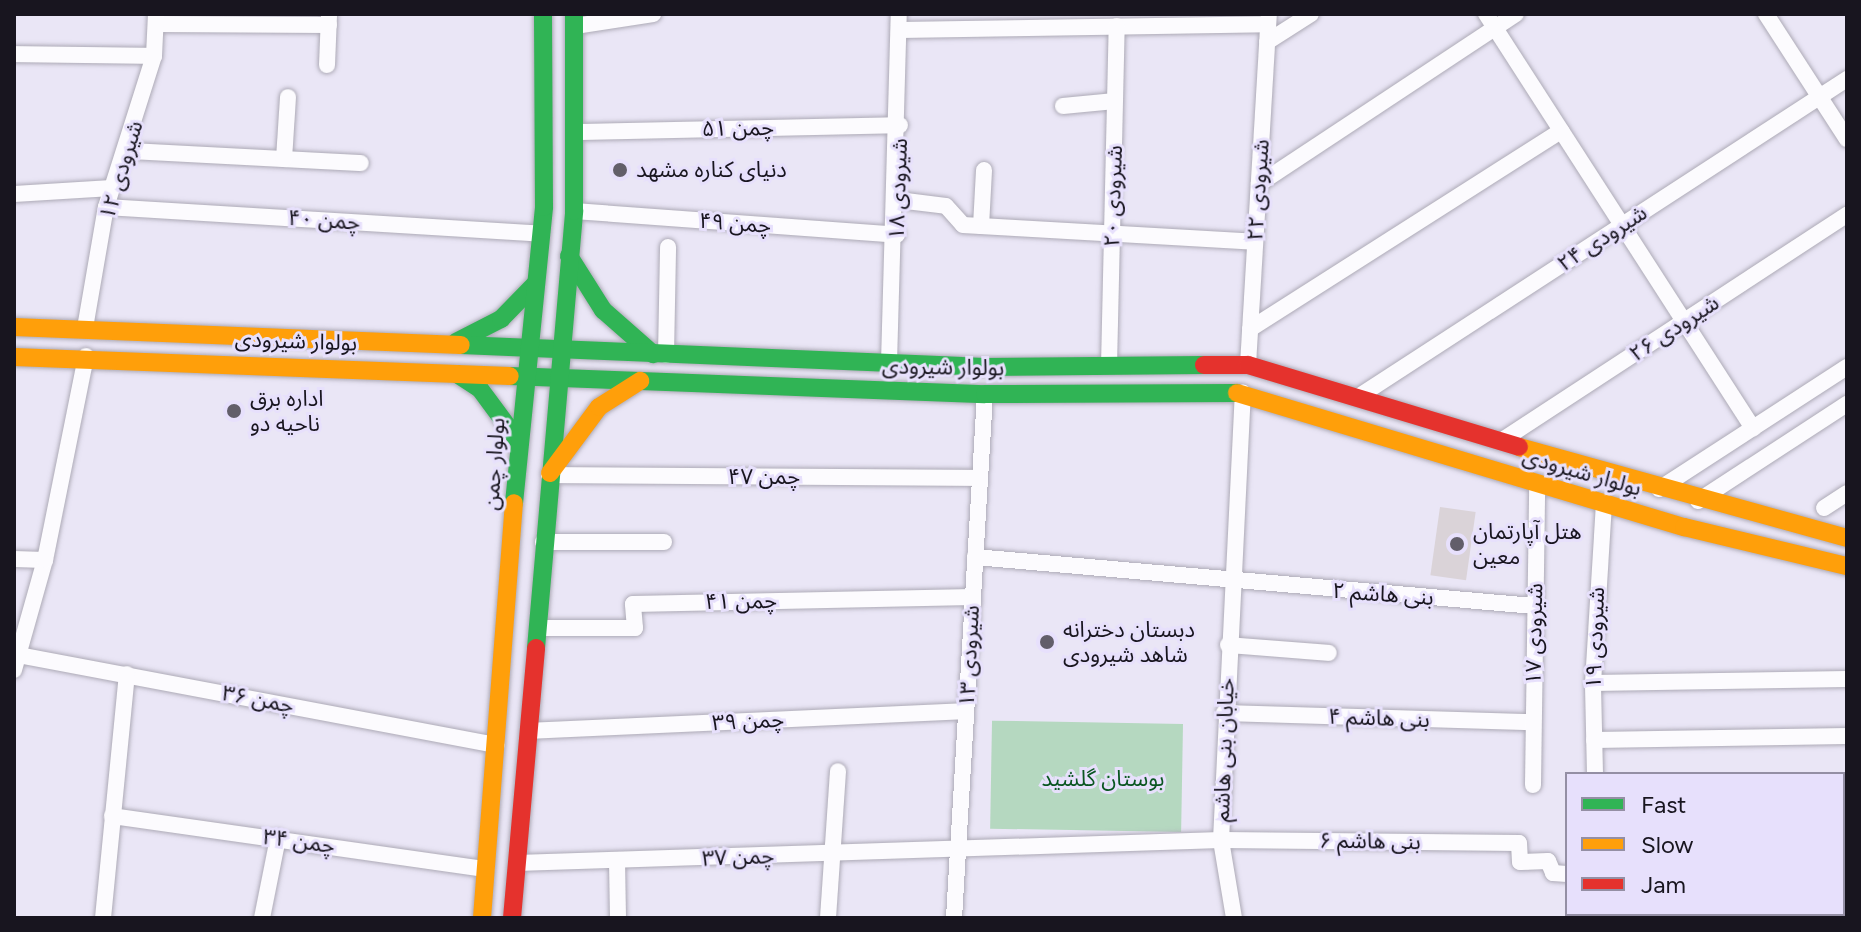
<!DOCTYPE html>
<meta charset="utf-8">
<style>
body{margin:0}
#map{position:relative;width:1861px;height:932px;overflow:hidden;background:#eae6f6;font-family:Figtree,"Noto Sans Arabic",sans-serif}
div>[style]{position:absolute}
.green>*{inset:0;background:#b5d8c0;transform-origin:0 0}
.building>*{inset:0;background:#dad3d8;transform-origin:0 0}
.roads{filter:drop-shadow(0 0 2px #adaab6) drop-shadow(0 0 2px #adaab6)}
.street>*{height:16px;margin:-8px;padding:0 8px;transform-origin:8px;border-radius:8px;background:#fcfbfe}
.fast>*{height:18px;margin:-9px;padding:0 9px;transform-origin:9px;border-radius:9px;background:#30b455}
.slow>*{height:18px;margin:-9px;padding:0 9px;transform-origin:9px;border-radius:9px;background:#ff9f0a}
.jam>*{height:18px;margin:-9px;padding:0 9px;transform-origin:9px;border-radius:9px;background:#e5322d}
.dots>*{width:22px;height:22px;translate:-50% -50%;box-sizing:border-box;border:4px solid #e7e0fc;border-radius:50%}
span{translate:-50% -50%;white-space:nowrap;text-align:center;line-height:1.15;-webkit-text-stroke:6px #e7e0fc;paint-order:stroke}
.street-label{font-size:22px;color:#18151f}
.poi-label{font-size:22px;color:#18151f}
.left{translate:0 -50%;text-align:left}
.park-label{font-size:22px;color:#0a5621}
.frame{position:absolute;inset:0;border:16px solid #18151f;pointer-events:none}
.legend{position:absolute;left:1565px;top:772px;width:280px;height:144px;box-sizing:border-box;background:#e7e0fc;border:2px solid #948fa4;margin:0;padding:10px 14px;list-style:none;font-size:24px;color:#18151f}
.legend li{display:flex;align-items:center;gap:16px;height:40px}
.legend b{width:40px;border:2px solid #948fa4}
</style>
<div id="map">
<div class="green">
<div style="left:1183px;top:724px;width:108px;height:191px;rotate:91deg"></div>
</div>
<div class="building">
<div style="left:1440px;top:507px;width:36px;height:69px;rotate:8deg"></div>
</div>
<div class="roads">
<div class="street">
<div style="left:1486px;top:14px;width:493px;rotate:57.2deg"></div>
<div style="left:1766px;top:14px;width:149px;rotate:57.1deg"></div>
<div style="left:157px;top:24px;width:172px;rotate:0.3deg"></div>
<div style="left:575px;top:26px;width:79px;rotate:-8.7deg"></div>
<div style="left:900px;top:30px;width:368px;rotate:-0.9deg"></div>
<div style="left:1267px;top:42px;width:52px;rotate:-32.5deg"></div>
<div style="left:14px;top:54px;width:140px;rotate:0.8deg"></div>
<div style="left:327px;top:65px;width:50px;rotate:-87.7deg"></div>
<div style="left:1063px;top:106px;width:52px;rotate:-5.5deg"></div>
<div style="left:577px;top:132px;width:323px;rotate:-1.2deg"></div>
<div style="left:129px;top:151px;width:232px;rotate:3deg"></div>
<div style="left:284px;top:159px;width:62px;rotate:-86.3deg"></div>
<div style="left:1259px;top:184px;width:308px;rotate:-33.5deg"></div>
<div style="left:14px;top:194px;width:98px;rotate:-3.5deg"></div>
<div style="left:898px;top:200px;width:48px;rotate:7.1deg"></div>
<div style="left:946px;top:206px;width:25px;rotate:48deg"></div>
<div style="left:963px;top:225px;width:292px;rotate:3.3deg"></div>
<div style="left:106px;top:207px;width:437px;rotate:3.5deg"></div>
<div style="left:574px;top:211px;width:324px;rotate:4.2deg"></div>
<div style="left:981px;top:226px;width:56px;rotate:-86.9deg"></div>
<div style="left:85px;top:328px;width:123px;rotate:-80.2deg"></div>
<div style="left:106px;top:207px;width:158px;rotate:-72.4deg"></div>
<div style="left:154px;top:56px;width:42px;rotate:-87.3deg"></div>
<div style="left:1250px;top:329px;width:369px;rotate:-32.5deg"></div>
<div style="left:666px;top:355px;width:108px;rotate:-88.9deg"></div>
<div style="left:889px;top:363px;width:349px;rotate:-88.4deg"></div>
<div style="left:1248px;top:365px;width:350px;rotate:-86.6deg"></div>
<div style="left:1109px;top:366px;width:340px;rotate:-88.7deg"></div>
<div style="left:1358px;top:397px;width:583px;rotate:-33.04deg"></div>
<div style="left:1501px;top:441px;width:413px;rotate:-33.2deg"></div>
<div style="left:549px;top:475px;width:431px;rotate:0.4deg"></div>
<div style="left:1659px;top:489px;width:224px;rotate:-33deg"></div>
<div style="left:1698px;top:501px;width:178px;rotate:-33.1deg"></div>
<div style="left:1824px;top:508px;width:27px;rotate:-33deg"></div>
<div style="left:543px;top:542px;width:121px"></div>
<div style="left:975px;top:557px;width:561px;rotate:5.01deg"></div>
<div style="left:14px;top:559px;width:31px;rotate:2deg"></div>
<div style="left:537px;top:628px;width:98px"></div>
<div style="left:635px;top:628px;width:24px;rotate:-95deg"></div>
<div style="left:633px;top:604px;width:340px;rotate:-1.2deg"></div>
<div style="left:1228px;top:645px;width:101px;rotate:4.5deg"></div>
<div style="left:19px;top:655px;width:486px;rotate:10.7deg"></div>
<div style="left:14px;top:670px;width:114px;rotate:-74.3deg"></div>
<div style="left:45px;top:560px;width:208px;rotate:-78.6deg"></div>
<div style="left:1593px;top:683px;width:254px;rotate:-0.9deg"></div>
<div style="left:1224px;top:713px;width:309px;rotate:1.7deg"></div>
<div style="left:529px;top:731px;width:437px;rotate:-2.6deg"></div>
<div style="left:1594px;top:740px;width:253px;rotate:-0.9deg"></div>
<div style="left:1595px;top:774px;width:91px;rotate:-91.3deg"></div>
<div style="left:1593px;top:683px;width:181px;rotate:-86.5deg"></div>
<div style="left:1533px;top:785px;width:301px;rotate:-89.2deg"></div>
<div style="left:112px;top:816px;width:378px;rotate:8.1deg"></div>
<div style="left:617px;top:860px;width:58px;rotate:89deg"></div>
<div style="left:517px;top:863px;width:704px;rotate:-1.87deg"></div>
<div style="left:1221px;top:840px;width:298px;rotate:0.6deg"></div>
<div style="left:1519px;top:843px;width:19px;rotate:87deg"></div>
<div style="left:1520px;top:862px;width:28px;rotate:-2deg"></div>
<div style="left:1548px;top:861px;width:13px;rotate:67deg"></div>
<div style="left:1553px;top:873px;width:14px;rotate:4deg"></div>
<div style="left:1843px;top:878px;width:4px"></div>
<div style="left:103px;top:918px;width:245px;rotate:-84.4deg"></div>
<div style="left:262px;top:918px;width:82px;rotate:-78.7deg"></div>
<div style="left:828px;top:918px;width:147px;rotate:-86.1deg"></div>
<div style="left:954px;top:918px;width:525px;rotate:-86.61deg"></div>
<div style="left:1234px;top:918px;width:79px;rotate:-99.5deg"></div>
<div style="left:1221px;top:840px;width:448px;rotate:-87.2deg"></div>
</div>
<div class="fast">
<div style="left:569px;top:256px;width:64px;rotate:57.8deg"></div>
<div style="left:603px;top:310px;width:67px;rotate:41.3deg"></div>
<div style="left:456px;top:342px;width:51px;rotate:-27.1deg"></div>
<div style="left:501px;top:319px;width:50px;rotate:-45.8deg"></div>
<div style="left:461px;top:345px;width:524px;rotate:2.4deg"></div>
<div style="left:985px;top:367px;width:219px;rotate:-0.5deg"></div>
<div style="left:457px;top:374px;width:27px;rotate:33deg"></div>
<div style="left:480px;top:389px;width:67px;rotate:53.5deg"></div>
<div style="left:510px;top:376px;width:475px;rotate:2.2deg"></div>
<div style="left:985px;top:394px;width:252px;rotate:-0.2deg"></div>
<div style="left:514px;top:503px;width:298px;rotate:-84.2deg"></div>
<div style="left:544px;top:207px;width:193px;rotate:-90.3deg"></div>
<div style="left:536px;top:648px;width:439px;rotate:-85deg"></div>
<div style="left:574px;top:211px;width:197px;rotate:-90deg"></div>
</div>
<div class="slow">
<div style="left:14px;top:327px;width:447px;rotate:2.3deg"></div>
<div style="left:14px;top:357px;width:496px;rotate:2.2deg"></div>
<div style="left:1237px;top:393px;width:467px;rotate:16.7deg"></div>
<div style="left:1684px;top:527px;width:168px;rotate:13.5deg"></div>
<div style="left:1519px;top:447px;width:340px;rotate:15.5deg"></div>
<div style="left:550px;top:473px;width:82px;rotate:-53.4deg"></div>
<div style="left:599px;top:407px;width:49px;rotate:-32.4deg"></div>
<div style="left:482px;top:918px;width:416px;rotate:-85.6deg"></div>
</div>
<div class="jam">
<div style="left:1204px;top:365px;width:44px"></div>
<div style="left:1248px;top:365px;width:283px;rotate:16.8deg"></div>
<div style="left:512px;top:918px;width:271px;rotate:-84.9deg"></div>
</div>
</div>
<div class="dots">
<div style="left:620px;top:170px;background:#625e6a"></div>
<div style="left:234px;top:411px;background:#625e6a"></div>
<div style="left:1457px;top:544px;background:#625e6a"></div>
<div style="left:1047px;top:642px;background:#625e6a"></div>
</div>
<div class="street-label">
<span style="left:738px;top:128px;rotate:-1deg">چمن ۵۱</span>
<span style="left:121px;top:170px;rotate:-73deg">شیرودی ۱۲</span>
<span style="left:898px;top:189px;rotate:-88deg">شیرودی ۱۸</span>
<span style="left:1258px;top:190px;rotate:-86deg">شیرودی ۲۲</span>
<span style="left:1113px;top:196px;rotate:-88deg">شیرودی ۲۰</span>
<span style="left:324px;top:220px;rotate:4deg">چمن ۴۰</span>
<span style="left:735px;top:223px;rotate:4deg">چمن ۴۹</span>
<span style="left:1602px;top:238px;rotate:-33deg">شیرودی ۲۴</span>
<span style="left:1674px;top:328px;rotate:-33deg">شیرودی ۲۶</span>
<span style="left:296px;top:341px;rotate:2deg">بولوار شیرودی</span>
<span style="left:943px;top:367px;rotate:1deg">بولوار شیرودی</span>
<span style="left:494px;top:464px;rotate:-86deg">بولوار چمن</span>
<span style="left:1582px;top:472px;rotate:16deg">بولوار شیرودی</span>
<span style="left:764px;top:477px">چمن ۴۷</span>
<span style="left:1383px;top:594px;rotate:4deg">بنی هاشم ۲</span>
<span style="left:741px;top:601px;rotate:-1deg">چمن ۴۱</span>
<span style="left:1534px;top:634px;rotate:-89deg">شیرودی ۱۷</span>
<span style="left:1595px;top:638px;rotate:-88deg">شیرودی ۱۹</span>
<span style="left:969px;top:656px;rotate:-87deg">شیرودی ۱۳</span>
<span style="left:258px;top:699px;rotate:11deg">چمن ۳۶</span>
<span style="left:1379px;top:718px;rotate:2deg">بنی هاشم ۴</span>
<span style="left:748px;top:721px;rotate:-3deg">چمن ۳۹</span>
<span style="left:1224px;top:750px;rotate:-88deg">خیابان بنی هاشم</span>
<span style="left:299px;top:841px;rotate:8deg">چمن ۳۴</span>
<span style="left:1370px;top:841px;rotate:1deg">بنی هاشم ۶</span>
<span style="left:738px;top:857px;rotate:-2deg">چمن ۳۷</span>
</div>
<div class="poi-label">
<span class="left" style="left:636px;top:170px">دنیای کناره مشهد</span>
<span class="left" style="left:250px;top:411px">اداره برق<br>ناحیه دو</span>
<span class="left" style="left:1473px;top:544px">هتل آپارتمان<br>معین</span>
<span class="left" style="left:1063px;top:642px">دبستان دخترانه<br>شاهد شیرودی</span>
</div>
<div class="park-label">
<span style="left:1103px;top:779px">بوستان گلشید</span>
</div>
<div class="frame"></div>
<ul class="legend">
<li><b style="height:10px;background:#30b455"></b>Fast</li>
<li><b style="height:10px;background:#ff9f0a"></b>Slow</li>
<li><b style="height:10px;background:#e5322d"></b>Jam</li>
</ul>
</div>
